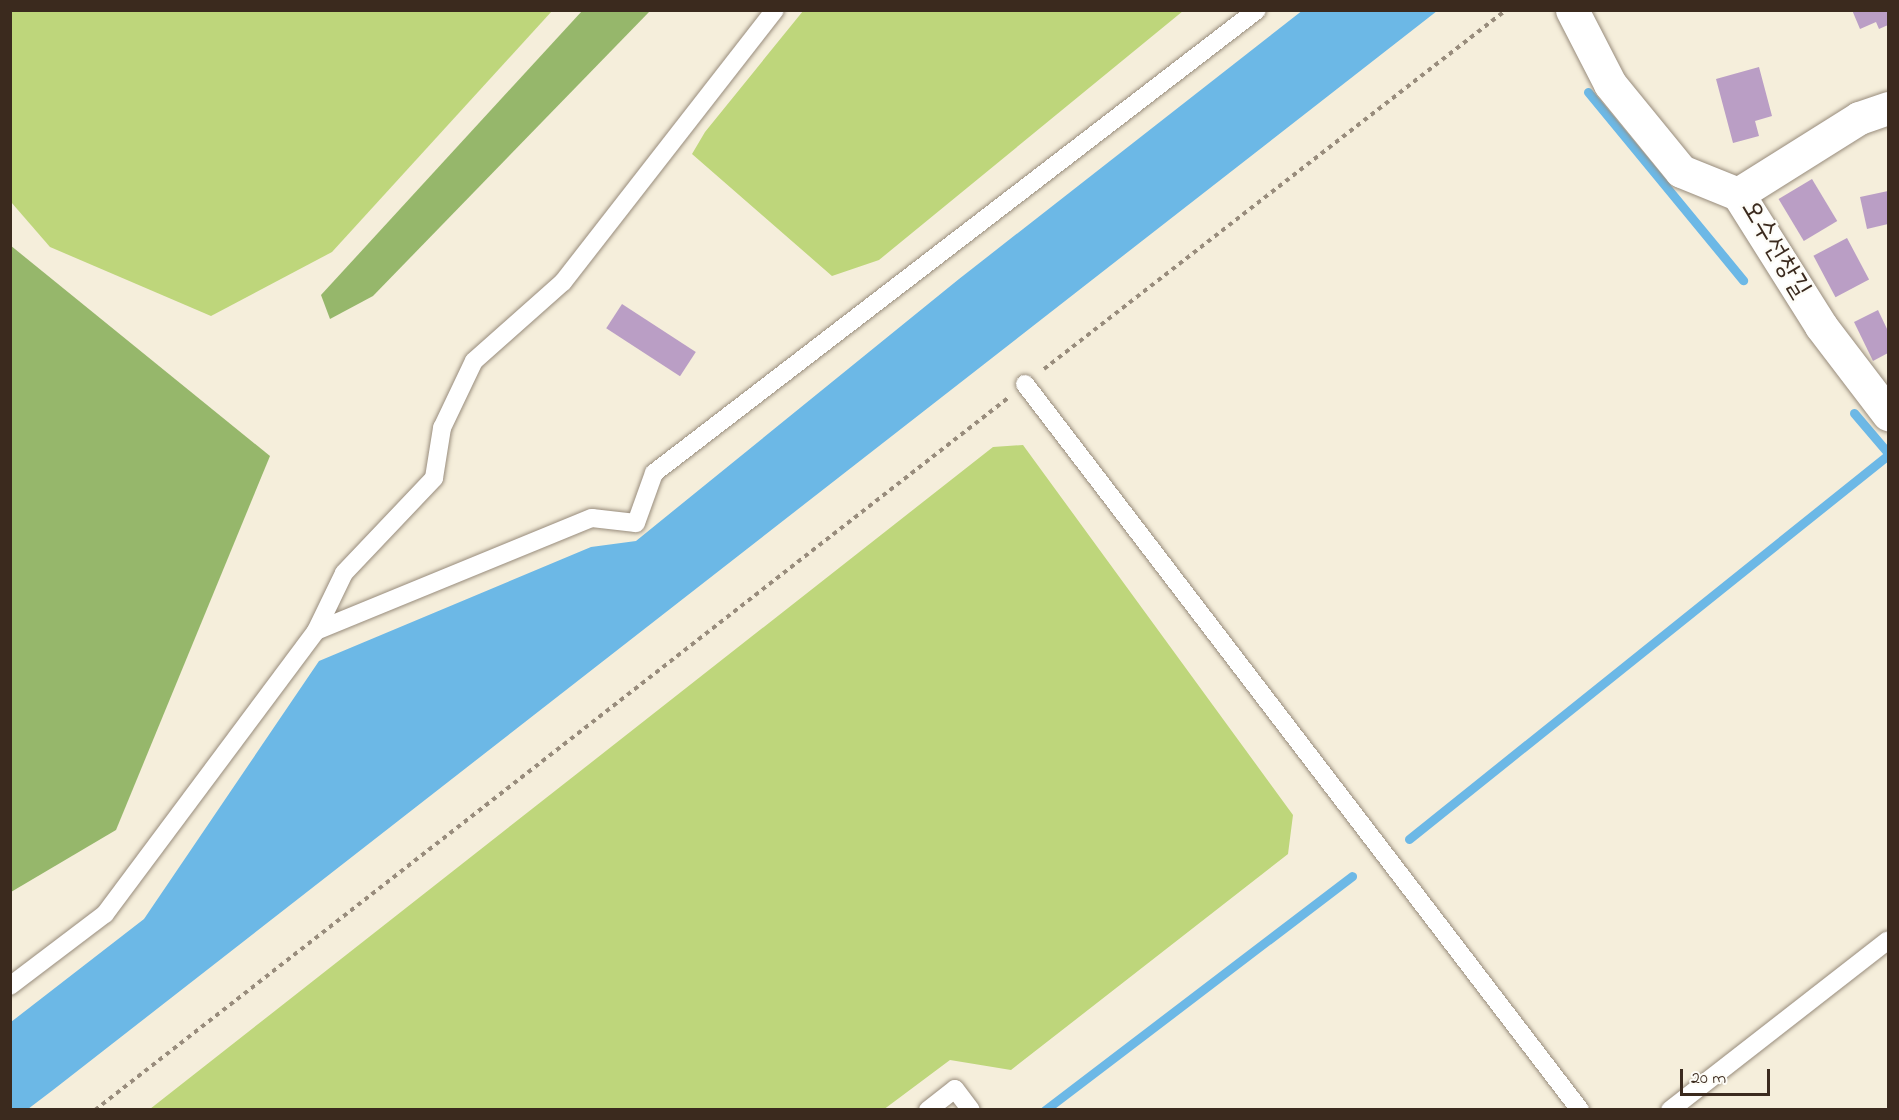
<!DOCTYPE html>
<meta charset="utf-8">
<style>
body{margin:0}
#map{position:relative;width:1899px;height:1120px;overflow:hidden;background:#f5eedb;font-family:"Indie Flower","Poor Story",sans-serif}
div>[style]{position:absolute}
.green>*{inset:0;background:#bed67b}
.forest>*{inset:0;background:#96b76b}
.water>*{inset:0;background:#6cb8e6}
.stream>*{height:9px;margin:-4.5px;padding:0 4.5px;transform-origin:4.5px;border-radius:4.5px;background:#6cb8e6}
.building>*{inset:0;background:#ba9ec5;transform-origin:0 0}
.path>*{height:4px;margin-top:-2px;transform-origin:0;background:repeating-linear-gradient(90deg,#988c7c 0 4.5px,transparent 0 9px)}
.roads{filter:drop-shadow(0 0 2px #988c7c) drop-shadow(0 0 2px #988c7c)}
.service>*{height:18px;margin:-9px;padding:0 9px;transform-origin:9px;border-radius:9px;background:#fff}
.minor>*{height:33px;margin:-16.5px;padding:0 16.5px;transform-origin:16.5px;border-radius:16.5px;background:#fff}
span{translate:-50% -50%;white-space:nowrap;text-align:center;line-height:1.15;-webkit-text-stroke:4.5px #fdfcf7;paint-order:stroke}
.street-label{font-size:27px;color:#3b2a1e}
.frame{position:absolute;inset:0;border:12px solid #3b2a1e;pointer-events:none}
.scale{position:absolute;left:1680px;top:1069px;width:90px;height:27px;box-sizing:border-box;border:3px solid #3b2a1e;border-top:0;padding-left:8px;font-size:18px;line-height:21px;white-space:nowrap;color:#3b2a1e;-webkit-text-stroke:4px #fdfcf7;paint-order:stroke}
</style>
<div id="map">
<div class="green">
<div style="clip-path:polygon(10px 11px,11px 10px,552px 11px,332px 252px,211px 316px,50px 247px,11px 202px)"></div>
<div style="clip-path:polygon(803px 11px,803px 10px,1183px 11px,879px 260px,832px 276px,692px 154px,705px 132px)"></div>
<div style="clip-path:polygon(1023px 445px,1293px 815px,1288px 854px,1011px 1070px,950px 1060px,883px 1110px,150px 1109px,993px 447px)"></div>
</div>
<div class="forest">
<div style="clip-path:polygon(582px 11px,650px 11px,373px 296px,330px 319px,321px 295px)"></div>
<div style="clip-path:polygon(10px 245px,270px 456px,116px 830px,11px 892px)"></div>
</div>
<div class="water">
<div style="clip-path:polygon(1303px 10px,1437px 11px,53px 1090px,28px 1109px,11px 1109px,11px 1022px,144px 919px,319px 661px,591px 547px,636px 541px,959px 279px)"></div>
</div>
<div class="stream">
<div style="left:1588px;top:92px;width:244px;rotate:50.5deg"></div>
<div style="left:1854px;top:413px;width:52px;rotate:49.6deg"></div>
<div style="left:1409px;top:839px;width:614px;rotate:-38.72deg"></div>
<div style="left:1045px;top:1110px;width:386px;rotate:-37.3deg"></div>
</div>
<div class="building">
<div style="clip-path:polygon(1852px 10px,1888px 10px,1888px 25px,1879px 29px,1876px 22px,1860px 29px)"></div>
<div style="clip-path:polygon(1759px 67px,1772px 116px,1755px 121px,1759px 136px,1733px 143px,1716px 79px)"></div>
<div style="left:1812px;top:179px;width:49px;height:39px;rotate:59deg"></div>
<div style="clip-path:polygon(1888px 191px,1888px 224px,1867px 229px,1860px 197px)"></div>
<div style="left:1847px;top:238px;width:47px;height:38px;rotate:62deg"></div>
<div style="left:622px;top:304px;width:88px;height:29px;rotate:33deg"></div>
<div style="clip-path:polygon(1878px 310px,1888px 331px,1888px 353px,1873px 361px,1854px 322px)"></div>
</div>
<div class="path">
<div style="left:1044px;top:369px;width:585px;rotate:-37.85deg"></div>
<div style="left:95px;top:1110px;width:1158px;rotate:-37.95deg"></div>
</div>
<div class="roads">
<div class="service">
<div style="left:1025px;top:384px;width:914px;rotate:52.6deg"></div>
<div style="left:316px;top:631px;width:298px;rotate:-22.3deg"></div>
<div style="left:592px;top:518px;width:44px;rotate:6.5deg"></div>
<div style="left:636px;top:523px;width:53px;rotate:-70.2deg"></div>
<div style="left:654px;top:473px;width:760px;rotate:-37.52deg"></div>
<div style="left:10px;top:986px;width:119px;rotate:-37.2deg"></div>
<div style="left:105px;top:914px;width:353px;rotate:-53.3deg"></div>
<div style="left:316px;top:631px;width:64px;rotate:-64.2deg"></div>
<div style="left:344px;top:573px;width:131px;rotate:-46.5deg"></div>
<div style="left:434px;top:478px;width:51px;rotate:-80.9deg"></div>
<div style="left:442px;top:428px;width:74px;rotate:-64.5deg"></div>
<div style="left:474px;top:361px;width:119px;rotate:-41.6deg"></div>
<div style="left:563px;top:282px;width:345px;rotate:-52.1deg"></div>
<div style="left:928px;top:1110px;width:34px;rotate:-38deg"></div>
<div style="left:955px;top:1089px;width:26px;rotate:53deg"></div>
<div style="left:1670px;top:1110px;width:276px;rotate:-37.9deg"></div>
</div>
<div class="minor">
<div style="left:1572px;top:10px;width:83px;rotate:62.8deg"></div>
<div style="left:1610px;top:84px;width:112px;rotate:50.8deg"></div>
<div style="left:1681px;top:171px;width:61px;rotate:22deg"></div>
<div style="left:1888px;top:108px;width:31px;rotate:161deg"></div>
<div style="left:1859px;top:118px;width:143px;rotate:147.9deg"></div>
<div style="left:1738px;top:194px;width:156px;rotate:57.8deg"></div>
<div style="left:1821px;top:326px;width:111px;rotate:52.7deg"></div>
</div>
</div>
<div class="street-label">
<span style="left:1775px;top:249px;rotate:59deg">오수선창길</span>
</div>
<div class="frame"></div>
<div class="scale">20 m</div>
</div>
